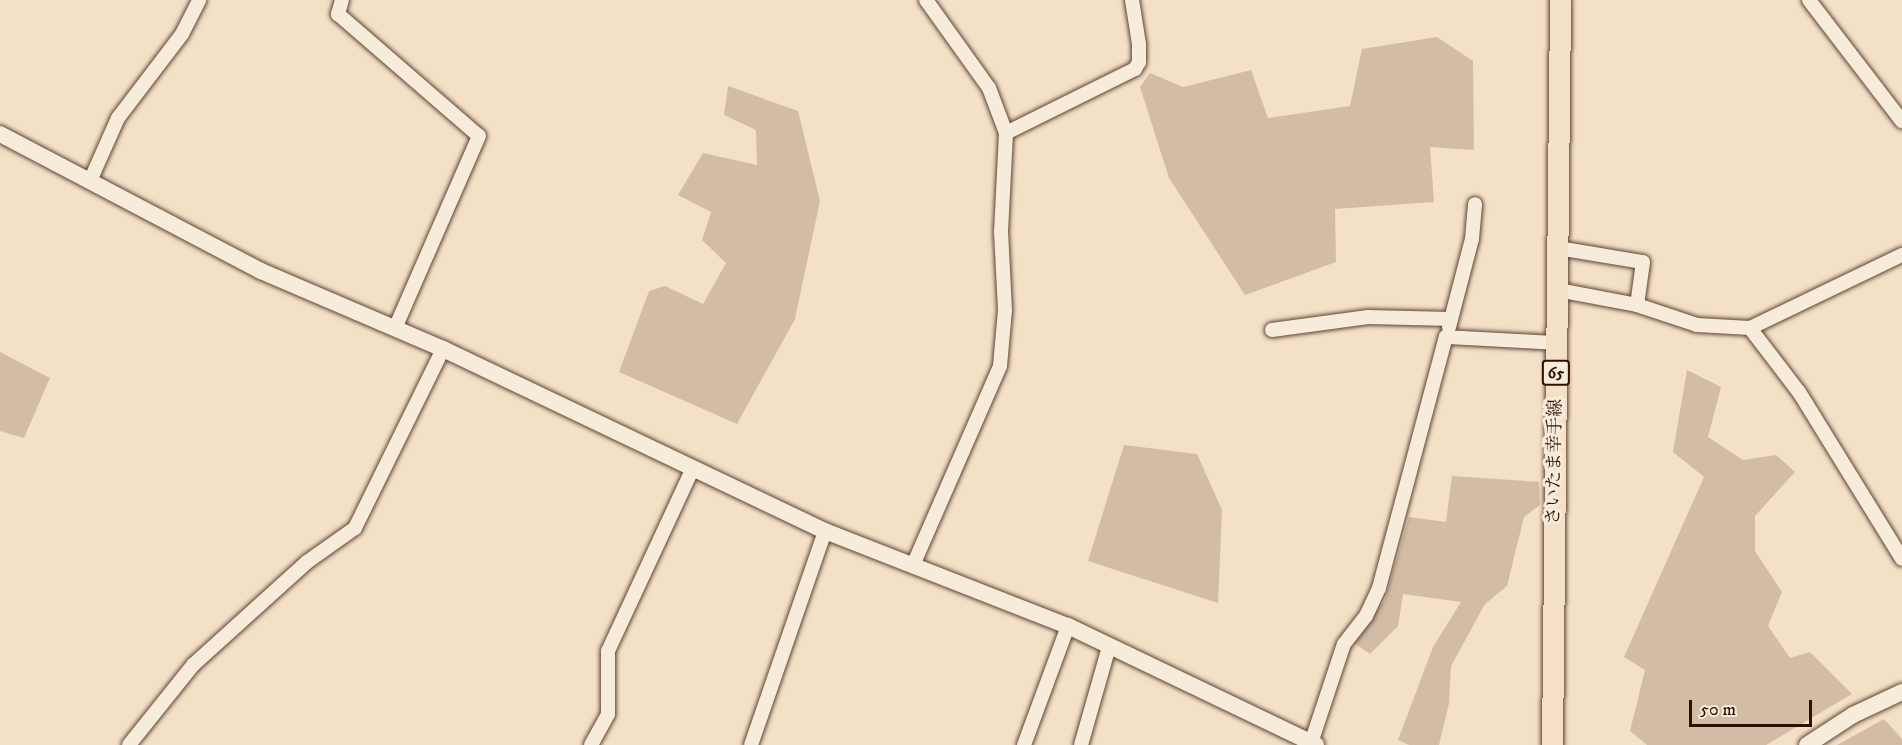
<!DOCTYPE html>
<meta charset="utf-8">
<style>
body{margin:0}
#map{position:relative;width:1902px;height:745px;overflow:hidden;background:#f3e0c6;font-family:"IM FELL DW Pica","Noto Serif JP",serif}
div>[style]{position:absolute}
.green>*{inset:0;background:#d2bca5}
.roads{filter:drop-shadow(0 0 2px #614233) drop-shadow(0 0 2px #614233)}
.minor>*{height:14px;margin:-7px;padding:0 7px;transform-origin:7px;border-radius:7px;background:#f7ebda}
.tertiary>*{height:16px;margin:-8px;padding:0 8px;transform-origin:8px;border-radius:8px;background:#f7ebda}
.primary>*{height:21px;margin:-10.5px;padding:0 10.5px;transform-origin:10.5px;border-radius:10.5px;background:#f3e0c6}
span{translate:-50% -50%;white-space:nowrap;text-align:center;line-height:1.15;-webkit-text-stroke:6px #f7ebda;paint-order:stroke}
.shield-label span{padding:2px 4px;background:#f7ebda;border:2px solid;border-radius:4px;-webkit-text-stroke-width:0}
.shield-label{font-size:16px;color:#300e02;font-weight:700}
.street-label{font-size:18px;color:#300e02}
.scale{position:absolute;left:1689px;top:700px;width:123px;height:27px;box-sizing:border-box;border:3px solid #300e02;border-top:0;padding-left:8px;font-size:18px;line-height:21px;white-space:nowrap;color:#300e02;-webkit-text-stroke:4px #f7ebda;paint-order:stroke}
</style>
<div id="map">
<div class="green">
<div style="clip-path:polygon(1437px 37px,1473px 61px,1474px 150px,1430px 147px,1434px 202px,1335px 209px,1336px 262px,1245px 295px,1169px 178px,1140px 87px,1150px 73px,1183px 87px,1251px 70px,1268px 118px,1350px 106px,1362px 49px)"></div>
<div style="clip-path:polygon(728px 86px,798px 111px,820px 201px,795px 319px,737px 424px,619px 372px,649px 291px,665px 286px,703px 304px,726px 263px,702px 240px,711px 212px,678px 195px,703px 153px,757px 165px,756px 130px,724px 115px)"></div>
<div style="clip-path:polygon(0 352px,50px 378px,24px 438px,0 431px)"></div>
<div style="clip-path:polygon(1687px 370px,1721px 387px,1708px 437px,1743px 460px,1776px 455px,1795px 472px,1755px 516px,1755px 551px,1782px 592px,1768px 626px,1790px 658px,1810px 652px,1852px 694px,1766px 745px,1647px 745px,1630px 731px,1645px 670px,1624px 657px,1704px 477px,1673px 452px)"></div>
<div style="clip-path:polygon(1124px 445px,1197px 454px,1222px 510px,1218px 603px,1088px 561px)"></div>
<div style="clip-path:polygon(1452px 476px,1539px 482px,1540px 505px,1524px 517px,1507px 586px,1485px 604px,1451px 666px,1449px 703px,1439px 745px,1409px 745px,1398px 740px,1433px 647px,1461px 602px,1403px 594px,1398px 626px,1370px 654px,1354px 643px,1385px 600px,1409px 517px,1446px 522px)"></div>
<div style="clip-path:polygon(1884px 719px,1902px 739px,1902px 745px,1837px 745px)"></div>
</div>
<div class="roads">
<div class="minor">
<div style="left:342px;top:0;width:15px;rotate:106deg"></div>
<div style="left:338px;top:14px;width:186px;rotate:40.9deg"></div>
<div style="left:479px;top:136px;width:210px;rotate:113.6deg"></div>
<div style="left:1809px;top:0;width:153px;rotate:52.5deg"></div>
<div style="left:1006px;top:133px;width:144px;rotate:-26.4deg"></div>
<div style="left:1135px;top:69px;width:8px;rotate:-60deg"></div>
<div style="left:1139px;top:62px;width:18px;rotate:-90deg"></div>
<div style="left:1139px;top:44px;width:45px;rotate:-99deg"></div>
<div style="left:90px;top:181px;width:69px;rotate:-66deg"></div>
<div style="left:118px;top:118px;width:106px;rotate:-52.7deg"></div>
<div style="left:182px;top:34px;width:38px;rotate:-63deg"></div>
<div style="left:1558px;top:248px;width:86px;rotate:9.4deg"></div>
<div style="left:1643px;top:262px;width:43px;rotate:97.9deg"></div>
<div style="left:1558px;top:290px;width:80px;rotate:10.8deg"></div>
<div style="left:1637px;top:305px;width:63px;rotate:18.4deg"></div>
<div style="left:1697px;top:325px;width:53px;rotate:3.2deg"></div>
<div style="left:1750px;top:328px;width:169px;rotate:-25.7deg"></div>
<div style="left:1449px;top:327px;width:91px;rotate:-75.4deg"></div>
<div style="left:1472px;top:239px;width:35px;rotate:-85deg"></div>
<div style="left:1750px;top:328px;width:81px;rotate:52.6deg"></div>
<div style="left:1799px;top:392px;width:196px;rotate:58.3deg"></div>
<div style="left:1272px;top:330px;width:97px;rotate:-7.7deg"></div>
<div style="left:1368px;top:317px;width:83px;rotate:1.4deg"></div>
<div style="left:914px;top:563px;width:215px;rotate:-66.4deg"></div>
<div style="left:1000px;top:366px;width:56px;rotate:-84.9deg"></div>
<div style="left:1005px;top:310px;width:78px;rotate:-92.9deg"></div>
<div style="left:1001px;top:232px;width:99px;rotate:-87.1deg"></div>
<div style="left:1006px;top:133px;width:48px;rotate:-110.7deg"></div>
<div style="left:989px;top:88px;width:108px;rotate:-125.6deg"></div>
<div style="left:1311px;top:743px;width:104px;rotate:-71.6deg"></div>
<div style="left:1344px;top:644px;width:36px;rotate:-52deg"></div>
<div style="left:1366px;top:616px;width:31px;rotate:-65deg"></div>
<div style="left:1379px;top:588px;width:260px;rotate:-75.1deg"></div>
<div style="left:1446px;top:337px;width:111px;rotate:3.1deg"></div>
<div style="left:129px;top:745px;width:102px;rotate:-51.3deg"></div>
<div style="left:193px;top:665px;width:154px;rotate:-42.1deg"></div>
<div style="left:307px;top:562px;width:59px;rotate:-35.3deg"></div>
<div style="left:355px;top:528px;width:199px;rotate:-63.8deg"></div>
<div style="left:591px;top:745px;width:35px;rotate:-61deg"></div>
<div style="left:608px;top:714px;width:63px;rotate:-90deg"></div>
<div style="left:608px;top:651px;width:202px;rotate:-65.1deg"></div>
<div style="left:751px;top:745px;width:226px;rotate:-70.9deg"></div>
<div style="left:1024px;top:745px;width:127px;rotate:-69.7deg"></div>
<div style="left:1081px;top:745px;width:102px;rotate:-74.1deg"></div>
</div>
<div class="tertiary">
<div style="left:0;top:134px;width:295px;rotate:27.7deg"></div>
<div style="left:261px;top:271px;width:198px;rotate:23.2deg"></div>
<div style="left:443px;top:349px;width:423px;rotate:25.5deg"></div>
<div style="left:825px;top:531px;width:261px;rotate:21.4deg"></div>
<div style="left:1068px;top:626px;width:275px;rotate:25.6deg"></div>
<div style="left:1807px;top:745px;width:55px;rotate:-33.1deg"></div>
<div style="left:1853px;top:715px;width:54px;rotate:-25.1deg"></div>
</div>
<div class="primary">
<div style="left:1552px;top:745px;width:745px;rotate:-89.38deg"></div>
</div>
</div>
<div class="shield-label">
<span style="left:1556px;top:373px">65</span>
</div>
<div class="street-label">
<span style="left:1555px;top:462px;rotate:-89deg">さいたま幸手線</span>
</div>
<div class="scale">50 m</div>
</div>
